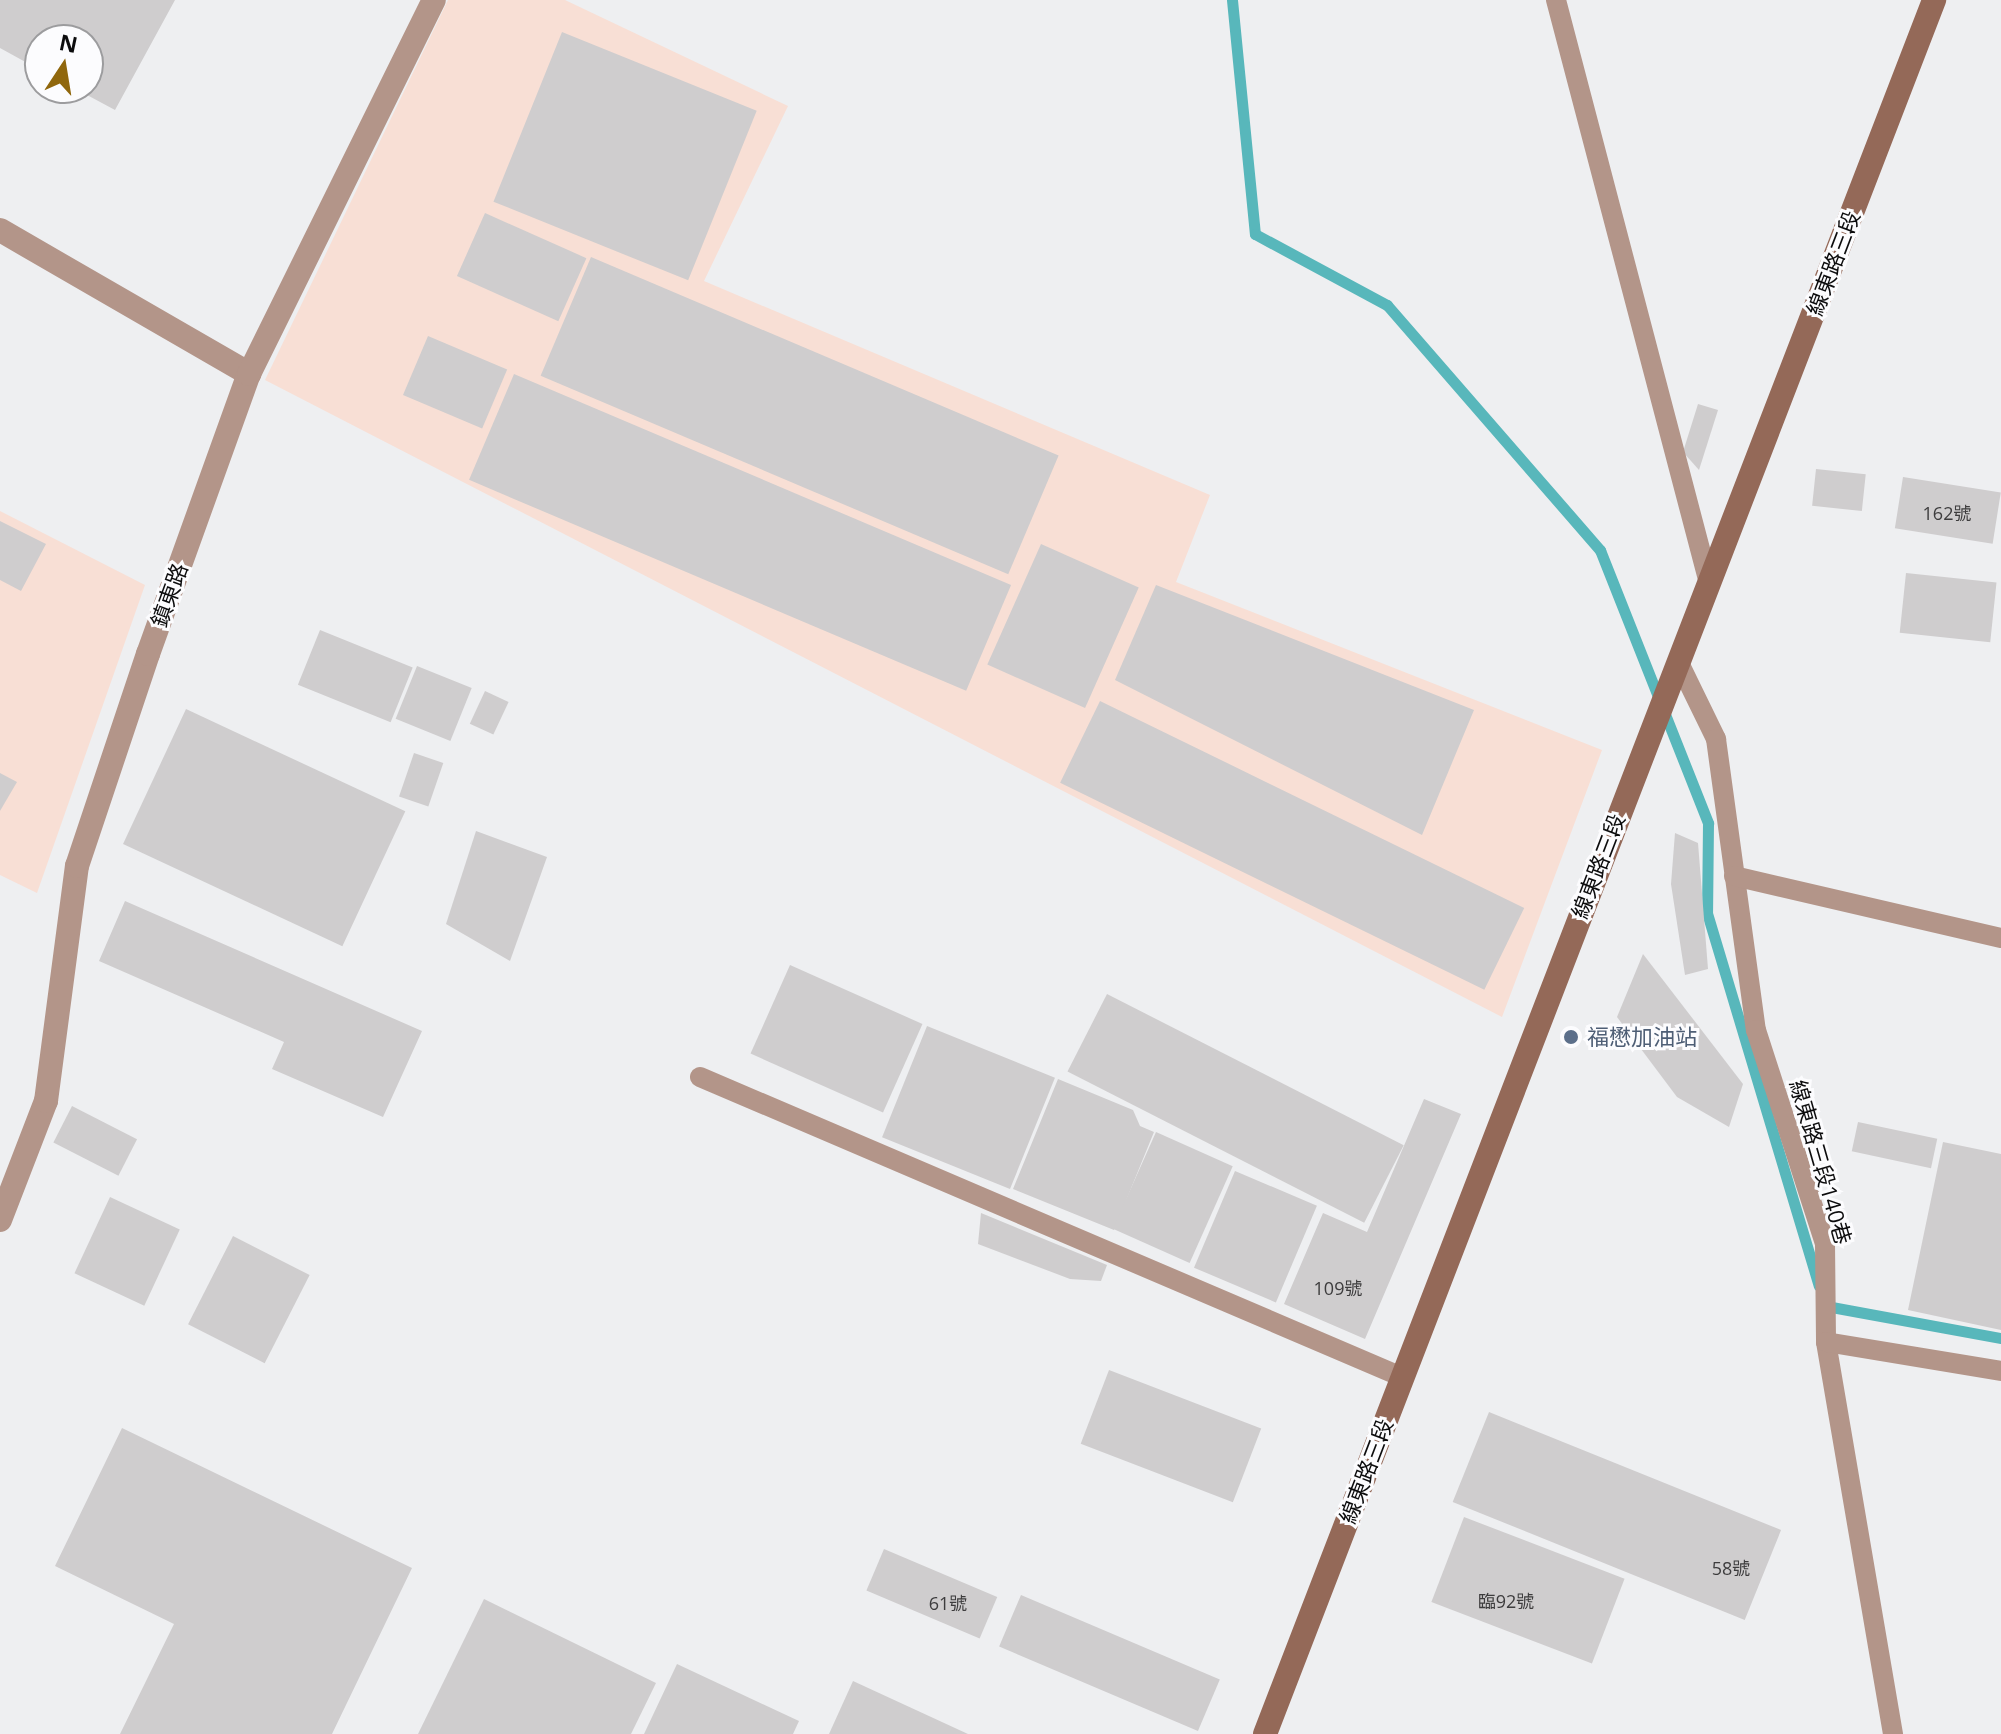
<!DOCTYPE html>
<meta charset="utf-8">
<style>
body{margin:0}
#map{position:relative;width:2001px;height:1734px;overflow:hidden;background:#eeeff1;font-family:"Open Sans","Noto Sans TC",sans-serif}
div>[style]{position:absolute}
.industrial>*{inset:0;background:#f8dfd5}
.stream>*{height:11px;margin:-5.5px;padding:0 5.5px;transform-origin:5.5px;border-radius:5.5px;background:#58b7bb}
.building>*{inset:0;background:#cfcdce;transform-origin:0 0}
.lane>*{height:20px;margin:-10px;padding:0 10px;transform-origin:10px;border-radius:10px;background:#b39589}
.street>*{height:24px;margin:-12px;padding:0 12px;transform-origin:12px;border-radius:12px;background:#b39589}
.secondary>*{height:24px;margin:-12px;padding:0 12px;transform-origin:12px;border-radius:12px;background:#946958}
.dots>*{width:22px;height:22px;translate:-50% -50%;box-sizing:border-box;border:4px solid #fcfcfe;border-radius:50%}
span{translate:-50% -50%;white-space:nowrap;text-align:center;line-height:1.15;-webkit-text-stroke:6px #fcfcfe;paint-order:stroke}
.number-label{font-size:18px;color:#3d3c3d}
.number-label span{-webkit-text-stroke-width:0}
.street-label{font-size:22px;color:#0c0c0d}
.service-label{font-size:22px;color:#4e5e75}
.left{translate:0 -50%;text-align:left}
.north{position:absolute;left:24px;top:24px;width:80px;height:80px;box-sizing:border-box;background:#fcfcfe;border:2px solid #9c9c9e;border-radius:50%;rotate:12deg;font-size:22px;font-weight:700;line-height:32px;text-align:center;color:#0c0c0d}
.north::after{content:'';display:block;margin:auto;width:28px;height:36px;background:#90670d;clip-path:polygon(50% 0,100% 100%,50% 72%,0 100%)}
</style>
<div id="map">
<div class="industrial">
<div style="clip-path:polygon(448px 0,565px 0,788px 106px,704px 281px,1210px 495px,1176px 582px,1602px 750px,1502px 1017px,265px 380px)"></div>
<div style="clip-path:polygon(0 511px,145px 585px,37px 893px,0 875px)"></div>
</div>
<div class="stream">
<div style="left:1232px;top:0;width:235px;rotate:84.4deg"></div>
<div style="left:1255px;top:234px;width:150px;rotate:28.3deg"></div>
<div style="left:1387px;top:305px;width:325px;rotate:49deg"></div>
<div style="left:1600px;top:550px;width:294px;rotate:68.4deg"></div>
<div style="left:1708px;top:823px;width:90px;rotate:90.6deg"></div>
<div style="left:1707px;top:913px;width:389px;rotate:73.3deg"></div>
<div style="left:1826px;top:1306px;width:178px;rotate:10.4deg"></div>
</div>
<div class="building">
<div style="clip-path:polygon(0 0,175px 0,115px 110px,74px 88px,88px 88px,88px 40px,40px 40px,40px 70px,0 48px)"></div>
<div style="left:562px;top:32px;width:210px;height:183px;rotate:22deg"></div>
<div style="left:485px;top:213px;width:111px;height:69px;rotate:24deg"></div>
<div style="left:591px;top:257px;width:508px;height:129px;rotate:23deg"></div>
<div style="left:428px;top:336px;width:86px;height:64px;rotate:23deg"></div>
<div style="left:514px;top:374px;width:540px;height:115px;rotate:23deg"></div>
<div style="clip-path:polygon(1698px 404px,1718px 410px,1699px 470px,1683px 452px)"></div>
<div style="left:1816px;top:469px;width:50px;height:37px;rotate:6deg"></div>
<div style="left:1903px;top:477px;width:99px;height:52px;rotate:9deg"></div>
<div style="clip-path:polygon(0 521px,46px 544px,21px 591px,0 580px)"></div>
<div style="left:1041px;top:544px;width:107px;height:132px;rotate:24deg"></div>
<div style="left:1906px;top:573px;width:91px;height:60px;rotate:6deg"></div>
<div style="clip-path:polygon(1156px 585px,1474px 710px,1422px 835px,1115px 680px)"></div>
<div style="left:320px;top:630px;width:100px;height:59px;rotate:22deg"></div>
<div style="left:417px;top:666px;width:59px;height:57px;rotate:22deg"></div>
<div style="left:485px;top:691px;width:26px;height:36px;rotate:25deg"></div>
<div style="left:1100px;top:701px;width:472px;height:91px;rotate:26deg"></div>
<div style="left:186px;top:709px;width:242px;height:149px;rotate:25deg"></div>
<div style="left:414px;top:753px;width:31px;height:46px;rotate:19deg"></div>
<div style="clip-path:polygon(0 773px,17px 782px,0 811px)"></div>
<div style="clip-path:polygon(476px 831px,547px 857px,510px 961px,446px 924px)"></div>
<div style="clip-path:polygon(1675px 833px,1698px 843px,1708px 969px,1685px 975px,1671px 884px)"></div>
<div style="clip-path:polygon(125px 901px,422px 1031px,383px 1117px,272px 1069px,284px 1042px,99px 961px)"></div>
<div style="clip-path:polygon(1643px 954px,1743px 1084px,1729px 1127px,1677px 1097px,1617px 1017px)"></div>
<div style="left:790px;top:965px;width:145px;height:97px;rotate:24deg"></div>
<div style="left:1107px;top:994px;width:333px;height:87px;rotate:27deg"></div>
<div style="left:927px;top:1026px;width:138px;height:120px;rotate:22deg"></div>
<div style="clip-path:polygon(1058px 1079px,1133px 1110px,1140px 1126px,1154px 1132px,1114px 1230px,1013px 1189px)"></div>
<div style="clip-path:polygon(1424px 1099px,1461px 1114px,1365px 1339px,1284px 1304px,1323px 1213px,1367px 1232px)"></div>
<div style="left:72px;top:1106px;width:73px;height:41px;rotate:27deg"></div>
<div style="left:1858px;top:1122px;width:81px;height:30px;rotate:12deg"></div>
<div style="left:1156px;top:1132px;width:84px;height:106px;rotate:24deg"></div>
<div style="clip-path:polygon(1943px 1142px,2001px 1154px,2001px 1330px,1908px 1310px)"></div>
<div style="left:1235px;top:1171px;width:89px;height:105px;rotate:23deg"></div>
<div style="left:110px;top:1197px;width:77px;height:84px;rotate:25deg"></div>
<div style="clip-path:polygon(981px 1213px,1107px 1265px,1101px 1281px,1070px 1279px,978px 1244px)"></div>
<div style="left:233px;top:1236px;width:86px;height:99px;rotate:27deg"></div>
<div style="left:1109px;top:1370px;width:163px;height:79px;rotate:21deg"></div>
<div style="left:1489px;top:1412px;width:315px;height:97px;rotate:22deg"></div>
<div style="clip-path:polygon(122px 1428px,412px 1568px,332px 1734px,120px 1734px,174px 1624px,55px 1566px)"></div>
<div style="left:1464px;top:1517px;width:172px;height:91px;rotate:21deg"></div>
<div style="left:884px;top:1549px;width:123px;height:45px;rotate:23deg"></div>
<div style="left:1021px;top:1595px;width:216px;height:56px;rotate:23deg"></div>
<div style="clip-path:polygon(484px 1599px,656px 1683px,631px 1734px,418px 1734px)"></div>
<div style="clip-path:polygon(677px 1664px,799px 1721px,793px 1734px,644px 1734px)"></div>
<div style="clip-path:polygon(853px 1681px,968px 1734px,829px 1734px)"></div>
</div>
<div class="lane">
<div style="left:1556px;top:0;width:603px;rotate:75.3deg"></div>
<div style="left:1678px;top:661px;width:87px;rotate:64deg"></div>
<div style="left:1716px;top:739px;width:294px;rotate:82.2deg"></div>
<div style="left:1756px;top:1030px;width:225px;rotate:72.1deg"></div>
<div style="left:1825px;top:1244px;width:98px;rotate:89.4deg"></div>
<div style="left:1826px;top:1342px;width:398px;rotate:80.3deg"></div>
<div style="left:1734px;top:876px;width:274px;rotate:13.1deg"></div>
<div style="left:700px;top:1077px;width:763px;rotate:23.14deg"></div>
<div style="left:1826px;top:1342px;width:177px;rotate:9.4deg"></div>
</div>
<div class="street">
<div style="left:0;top:230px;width:288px;rotate:30deg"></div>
<div style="left:0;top:1220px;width:128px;rotate:-68.9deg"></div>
<div style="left:46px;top:1101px;width:237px;rotate:-82.5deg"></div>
<div style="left:77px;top:866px;width:224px;rotate:-71.5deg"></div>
<div style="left:148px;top:654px;width:298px;rotate:-70.2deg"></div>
<div style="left:249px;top:374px;width:417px;rotate:-63.7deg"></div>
</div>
<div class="secondary">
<div style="left:1265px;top:1734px;width:1859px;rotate:-68.9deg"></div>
</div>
<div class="dots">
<div style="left:1571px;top:1037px;background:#5c6f8a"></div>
</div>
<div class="number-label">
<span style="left:1947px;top:513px">162號</span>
<span style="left:1338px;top:1288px">109號</span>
<span style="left:1731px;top:1568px">58號</span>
<span style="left:1506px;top:1601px">臨92號</span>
<span style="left:948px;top:1603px">61號</span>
</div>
<div class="street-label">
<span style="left:1833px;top:263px;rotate:-69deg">線東路三段</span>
<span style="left:169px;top:595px;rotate:-70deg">鎮東路</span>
<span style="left:1598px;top:866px;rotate:-69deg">線東路三段</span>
<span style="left:1821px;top:1162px;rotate:74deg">線東路三段140巷</span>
<span style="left:1366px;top:1471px;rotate:-69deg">線東路三段</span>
</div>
<div class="service-label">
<span class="left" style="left:1587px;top:1037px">福懋加油站</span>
</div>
<div class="north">N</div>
</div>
